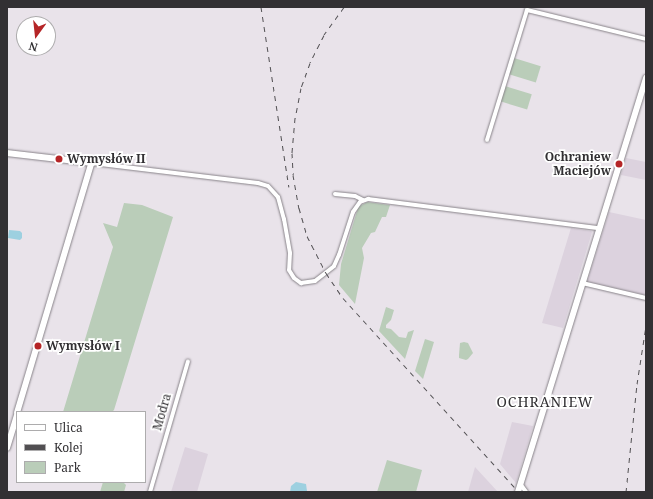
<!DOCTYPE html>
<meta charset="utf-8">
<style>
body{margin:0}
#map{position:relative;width:653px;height:499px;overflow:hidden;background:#e9e3ea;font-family:"Noto Serif",serif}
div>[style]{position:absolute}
.built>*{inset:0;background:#dcd2de}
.green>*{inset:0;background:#bacdb9;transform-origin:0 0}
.water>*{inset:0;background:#9dd0e0}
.roads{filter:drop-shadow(0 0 1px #888389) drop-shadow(0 0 1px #888389)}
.street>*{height:4px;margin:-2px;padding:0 2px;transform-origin:2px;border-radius:2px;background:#fff}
.secondary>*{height:5.5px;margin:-2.75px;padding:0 2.75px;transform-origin:2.75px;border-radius:2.75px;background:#fff}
.rail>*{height:1px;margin-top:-0.5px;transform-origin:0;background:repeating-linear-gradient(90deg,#514f52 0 5px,transparent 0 10px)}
.dots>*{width:11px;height:11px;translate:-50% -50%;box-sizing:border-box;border:2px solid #fff;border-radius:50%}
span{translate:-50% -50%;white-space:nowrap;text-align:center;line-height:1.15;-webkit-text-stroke:3.5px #fff;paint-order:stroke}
.poi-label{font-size:12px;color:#323033;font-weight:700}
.right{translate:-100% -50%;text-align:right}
.left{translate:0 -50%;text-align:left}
.street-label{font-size:12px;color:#323033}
.quarter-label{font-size:14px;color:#323033;letter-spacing:1px}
.frame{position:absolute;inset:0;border:8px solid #323033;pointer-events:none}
.legend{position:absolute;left:16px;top:411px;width:130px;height:72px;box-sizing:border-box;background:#fff;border:1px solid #adacad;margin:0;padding:5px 7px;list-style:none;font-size:12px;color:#323033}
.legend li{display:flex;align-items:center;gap:8px;height:20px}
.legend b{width:20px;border:1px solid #adacad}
.north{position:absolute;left:16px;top:16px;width:40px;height:40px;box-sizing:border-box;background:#fff;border:1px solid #adacad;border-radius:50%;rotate:195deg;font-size:11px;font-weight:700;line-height:16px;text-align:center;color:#323033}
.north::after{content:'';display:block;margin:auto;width:14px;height:18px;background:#b52527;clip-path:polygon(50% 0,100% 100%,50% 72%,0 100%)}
</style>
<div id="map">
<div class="built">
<div style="clip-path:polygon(626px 158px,646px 162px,646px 180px,621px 175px)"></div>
<div style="clip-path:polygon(609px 212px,646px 220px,646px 295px,587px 282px)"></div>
<div style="clip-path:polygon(571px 228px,591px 231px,592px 232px,563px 328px,542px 323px)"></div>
<div style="clip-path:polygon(512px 422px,533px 426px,516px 483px,500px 464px)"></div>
<div style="clip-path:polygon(185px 447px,208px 454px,197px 492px,171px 492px)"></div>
<div style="clip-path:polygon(475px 467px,498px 492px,468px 492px)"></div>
</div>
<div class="green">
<div style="left:514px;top:58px;width:28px;height:17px;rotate:17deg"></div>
<div style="left:505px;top:86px;width:28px;height:16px;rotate:17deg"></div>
<div style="clip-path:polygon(367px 202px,390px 205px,386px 217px,382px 217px,375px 232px,371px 233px,362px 248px,364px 258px,355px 304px,339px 285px,341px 264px,357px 211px,358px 207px)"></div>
<div style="clip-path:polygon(124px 203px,142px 205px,173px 217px,114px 410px,112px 412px,63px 412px,113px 247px,103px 223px,117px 227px)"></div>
<div style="clip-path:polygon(386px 307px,394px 310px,391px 320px,386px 325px,386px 328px,391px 329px,399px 337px,406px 338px,408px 332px,414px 330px,405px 359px,379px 331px)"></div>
<div style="clip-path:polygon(425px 339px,434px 342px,423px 379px,415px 371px)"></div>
<div style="clip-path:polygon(464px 342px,468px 343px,473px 353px,468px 359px,466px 360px,459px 358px,459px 355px,460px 343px)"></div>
<div style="clip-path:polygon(387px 460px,422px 470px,416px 492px,377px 492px)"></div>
<div style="clip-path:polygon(103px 482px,123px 482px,126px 485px,124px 492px,100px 492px)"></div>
</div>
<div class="water">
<div style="clip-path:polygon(9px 230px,20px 231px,22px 233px,22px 238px,20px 240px,8px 238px)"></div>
<div style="clip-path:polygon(296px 482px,306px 484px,307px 491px,290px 492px,291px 486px)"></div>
</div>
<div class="roads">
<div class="street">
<div style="left:487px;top:140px;width:136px;rotate:-72.9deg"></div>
<div style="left:527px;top:10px;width:122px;rotate:13.7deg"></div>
<div style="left:92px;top:163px;width:167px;rotate:6.9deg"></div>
<div style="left:258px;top:183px;width:10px;rotate:17deg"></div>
<div style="left:268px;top:186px;width:15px;rotate:48deg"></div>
<div style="left:278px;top:197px;width:23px;rotate:75deg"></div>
<div style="left:284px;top:219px;width:35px;rotate:80deg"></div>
<div style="left:290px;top:253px;width:17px;rotate:93deg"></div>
<div style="left:289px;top:270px;width:9px;rotate:58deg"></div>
<div style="left:294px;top:278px;width:9px;rotate:36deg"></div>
<div style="left:301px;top:283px;width:14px;rotate:-8deg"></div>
<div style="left:315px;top:281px;width:24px;rotate:-38deg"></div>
<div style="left:334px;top:266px;width:12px;rotate:-66deg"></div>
<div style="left:339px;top:255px;width:45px;rotate:-72deg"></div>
<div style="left:353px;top:212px;width:12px;rotate:-55deg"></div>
<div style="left:360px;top:202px;width:9px;rotate:-21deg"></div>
<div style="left:368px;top:199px;width:233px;rotate:7.2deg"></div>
<div style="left:335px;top:194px;width:20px;rotate:6deg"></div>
<div style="left:355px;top:196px;width:9px;rotate:27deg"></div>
<div style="left:582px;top:283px;width:66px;rotate:13.2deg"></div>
<div style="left:521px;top:485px;width:9px;rotate:54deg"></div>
<div style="left:150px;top:492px;width:136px;rotate:-73.8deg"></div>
</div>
<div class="secondary">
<div style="left:7px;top:153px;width:86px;rotate:6.7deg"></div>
<div style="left:92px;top:163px;width:260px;rotate:106.6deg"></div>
<div style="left:7px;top:448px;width:34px;rotate:-73deg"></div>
<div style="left:518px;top:492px;width:433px;rotate:-72.8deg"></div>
</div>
</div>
<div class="rail">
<div style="left:261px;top:7px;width:182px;rotate:81.2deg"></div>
<div style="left:344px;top:7px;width:34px;rotate:126deg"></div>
<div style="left:324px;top:35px;width:31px;rotate:117deg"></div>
<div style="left:310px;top:63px;width:27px;rotate:110deg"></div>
<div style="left:301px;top:88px;width:31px;rotate:101deg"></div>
<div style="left:295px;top:118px;width:35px;rotate:95deg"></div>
<div style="left:292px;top:153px;width:22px;rotate:87deg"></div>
<div style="left:293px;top:175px;width:34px;rotate:80deg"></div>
<div style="left:299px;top:208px;width:29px;rotate:74deg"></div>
<div style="left:307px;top:236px;width:42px;rotate:62.8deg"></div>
<div style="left:326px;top:273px;width:30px;rotate:56deg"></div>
<div style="left:343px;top:298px;width:262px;rotate:47.8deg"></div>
<div style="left:626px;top:492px;width:109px;rotate:-84.2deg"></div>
<div style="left:637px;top:384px;width:59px;rotate:-81.2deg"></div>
</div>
<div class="dots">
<div style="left:59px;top:159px;background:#b52527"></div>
<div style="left:619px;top:164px;background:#b52527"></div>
<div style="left:38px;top:346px;background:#b52527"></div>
</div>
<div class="poi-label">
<span class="right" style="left:611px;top:164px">Ochraniew<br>Maciejów</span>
<span class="left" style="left:67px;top:159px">Wymysłów II</span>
<span class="left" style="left:46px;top:346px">Wymysłów I</span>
</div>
<div class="street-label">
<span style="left:162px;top:412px;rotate:-74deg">Modra</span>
</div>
<div class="quarter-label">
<span style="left:545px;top:402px">OCHRANIEW</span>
</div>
<div class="frame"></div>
<ul class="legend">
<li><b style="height:5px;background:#fff"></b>Ulica</li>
<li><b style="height:5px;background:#514f52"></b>Kolej</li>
<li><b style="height:11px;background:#bacdb9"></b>Park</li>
</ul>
<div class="north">N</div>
</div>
